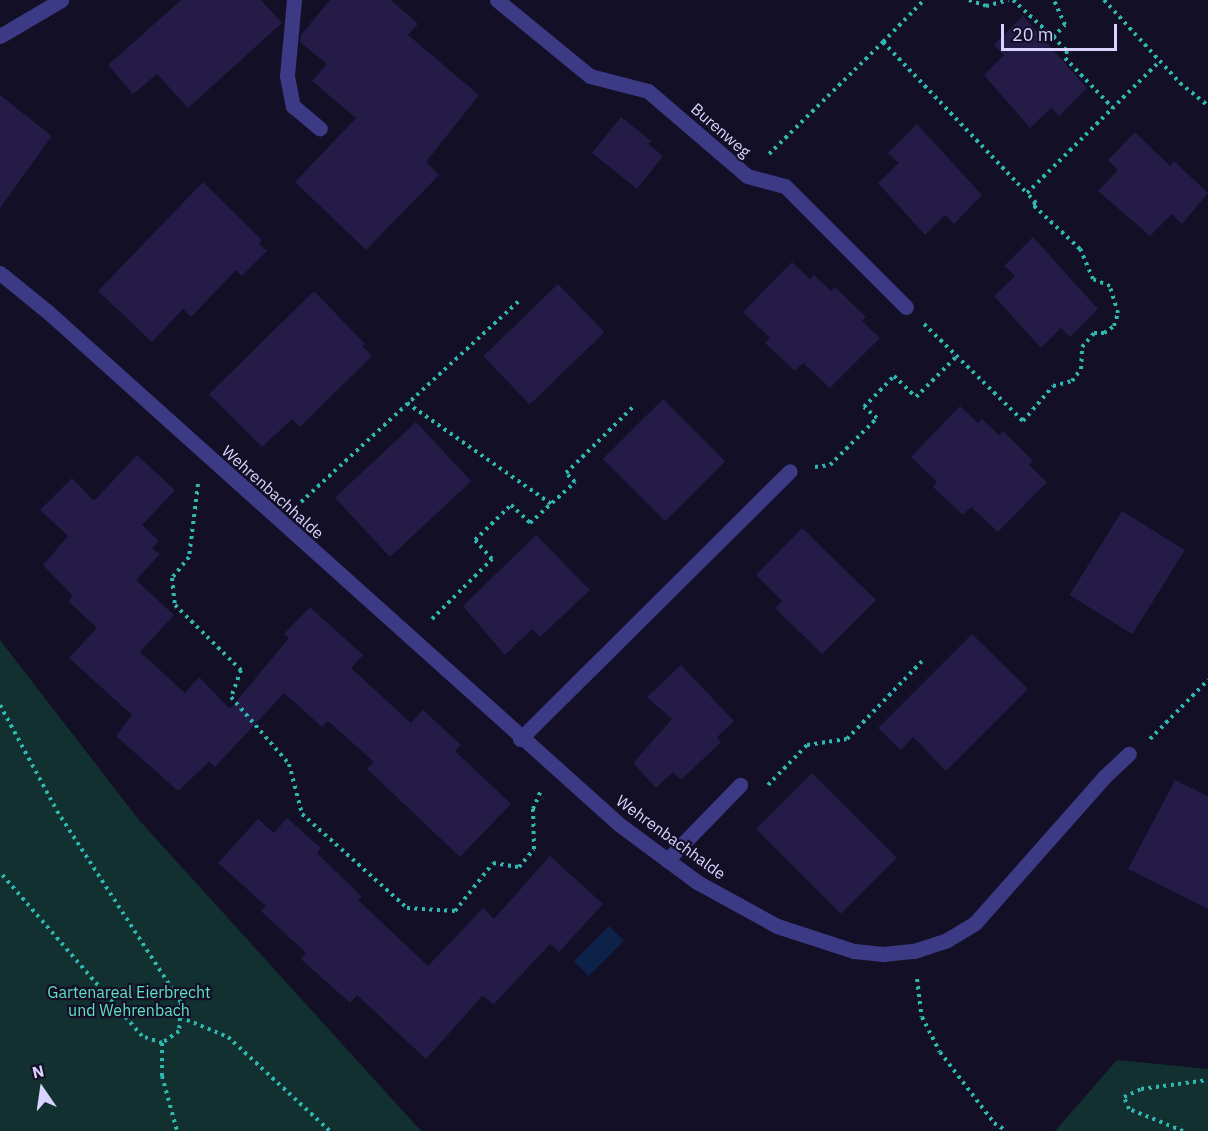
<!DOCTYPE html>
<style>
body{margin:0}
#map{position:relative;width:1208px;height:1131px;overflow:hidden;background:#130f26;font-family:"IBM Plex Sans",sans-serif}
div>[style]{position:absolute}
.green>*{inset:0;background:#12302f}
.water>*{inset:0;background:#0c2248;transform-origin:0 0}
.building>*{inset:0;background:#241b47;transform-origin:0 0}
.path>*{height:4px;margin-top:-2px;transform-origin:0;background:repeating-linear-gradient(90deg,#2fb8b0 0 3px,transparent 0 7.5px)}
.lane>*{height:15px;margin:-7.5px;padding:0 7.5px;transform-origin:7.5px;border-radius:7.5px;background:#3d3a85}
.street>*{height:15px;margin:-7.5px;padding:0 7.5px;transform-origin:7.5px;border-radius:7.5px;background:#3d3a85}
span{translate:-50% -50%;white-space:nowrap;text-align:center;line-height:1.15;-webkit-text-stroke:4.5px #130f26;paint-order:stroke}
.street-label{font-size:16px;color:#d9d4ff}
.park-label{font-size:16px;color:#5fe0c0}
.north{position:absolute;left:12px;top:1059px;width:60px;height:60px;-webkit-text-stroke:4px #130f26;paint-order:stroke;rotate:347deg;font-size:16px;font-weight:700;line-height:24px;text-align:center;color:#d9d4ff}
.north::after{content:'';display:block;margin:auto;width:21px;height:27px;background:#d9d4ff;clip-path:polygon(50% 0,100% 100%,50% 72%,0 100%)}
.scale{position:absolute;left:1001px;top:24px;width:116px;height:27px;box-sizing:border-box;border:3px solid #d9d4ff;border-top:0;padding-left:8px;font-size:18px;line-height:21px;white-space:nowrap;color:#d9d4ff;-webkit-text-stroke:4px #130f26;paint-order:stroke}
</style>
<div id="map">
<div class="green">
<div style="clip-path:polygon(0 640px,139px 820px,421px 1131px,0 1131px)"></div>
<div style="clip-path:polygon(1117px 1060px,1208px 1069px,1208px 1131px,1055px 1131px)"></div>
</div>
<div class="water">
<div style="left:609px;top:926px;width:21px;height:50px;rotate:45deg"></div>
</div>
<div class="building">
<div style="clip-path:polygon(181px 0,261px 0,282px 23px,188px 108px,157px 74px,133px 94px,108px 65px)"></div>
<div style="clip-path:polygon(330px 0,391px 0,418px 24px,408px 35px,479px 95px,426px 162px,439px 175px,366px 250px,295px 182px,356px 118px,312px 81px,327px 64px,300px 42px,301px 35px)"></div>
<div style="clip-path:polygon(1023px 16px,1087px 88px,1059px 116px,1051px 108px,1030px 128px,984px 75px,1004px 55px,994px 45px)"></div>
<div style="clip-path:polygon(0 95px,52px 136px,0 208px)"></div>
<div style="clip-path:polygon(621px 117px,651px 141px,648px 144px,663px 156px,637px 189px,592px 153px)"></div>
<div style="clip-path:polygon(917px 124px,982px 195px,954px 224px,945px 215px,925px 235px,878px 183px,899px 163px,888px 153px)"></div>
<div style="clip-path:polygon(1135px 132px,1170px 166px,1174px 161px,1208px 193px,1182px 224px,1172px 214px,1150px 236px,1098px 191px,1118px 170px,1108px 160px)"></div>
<div style="clip-path:polygon(203px 182px,262px 240px,259px 244px,267px 251px,242px 276px,236px 270px,191px 317px,183px 309px,152px 342px,98px 291px)"></div>
<div style="clip-path:polygon(1033px 237px,1098px 309px,1070px 337px,1061px 328px,1041px 348px,994px 296px,1015px 276px,1004px 266px)"></div>
<div style="clip-path:polygon(792px 262px,810px 279px,814px 275px,831px 291px,835px 287px,866px 317px,862px 321px,880px 338px,830px 388px,803px 363px,795px 371px,765px 343px,770px 338px,743px 312px)"></div>
<div style="left:558px;top:284px;width:67px;height:104px;rotate:46deg"></div>
<div style="clip-path:polygon(314px 291px,365px 344px,362px 346px,372px 356px,300px 427px,292px 419px,262px 447px,209px 394px)"></div>
<div style="left:663px;top:399px;width:88px;height:85px;rotate:45deg"></div>
<div style="clip-path:polygon(960px 406px,978px 423px,982px 419px,999px 435px,1003px 431px,1033px 461px,1029px 465px,1047px 482px,998px 532px,971px 507px,963px 515px,933px 487px,937px 482px,911px 457px)"></div>
<div style="left:416px;top:422px;width:81px;height:111px;rotate:47deg"></div>
<div style="clip-path:polygon(137px 455px,175px 490px,142px 525px,159px 541px,152px 548px,160px 554px,136px 580px,174px 615px,140px 652px,185px 693px,199px 677px,230px 709px,289px 638px,284px 634px,310px 607px,363px 655px,351px 668px,411px 723px,423px 710px,461px 745px,455px 751px,511px 804px,460px 857px,367px 769px,374px 762px,328px 721px,322px 727px,284px 693px,215px 767px,209px 762px,178px 791px,116px 736px,132px 715px,69px 658px,97px 628px,68px 601px,73px 596px,43px 565px,68px 536px,40px 510px,72px 478px,94px 501px)"></div>
<div style="left:1122px;top:511px;width:74px;height:99px;rotate:32deg"></div>
<div style="clip-path:polygon(802px 528px,876px 600px,822px 654px,775px 608px,782px 601px,756px 575px)"></div>
<div style="clip-path:polygon(536px 535px,590px 590px,540px 637px,532px 629px,505px 655px,463px 606px)"></div>
<div style="clip-path:polygon(972px 634px,1028px 689px,946px 771px,913px 737px,901px 750px,878px 728px)"></div>
<div style="clip-path:polygon(681px 665px,734px 721px,717px 737px,721px 742px,681px 780px,673px 772px,656px 788px,633px 763px,672px 719px,647px 697px)"></div>
<div style="left:812px;top:773px;width:120px;height:79px;rotate:45deg"></div>
<div style="clip-path:polygon(1175px 780px,1208px 796px,1208px 909px,1128px 869px)"></div>
<div style="clip-path:polygon(287px 818px,321px 848px,317px 853px,362px 897px,358px 900px,428px 966px,483px 908px,494px 919px,550px 856px,603px 904px,559px 952px,550px 944px,494px 1004px,482px 996px,426px 1059px,357px 995px,350px 1003px,301px 959px,306px 953px,261px 911px,266px 906px,218px 863px,258px 819px,274px 833px)"></div>
</div>
<div class="path">
<div style="left:969px;top:0;width:18px;rotate:19deg"></div>
<div style="left:986px;top:6px;width:23px;rotate:-15deg"></div>
<div style="left:1013px;top:0;width:54px;rotate:42.8deg"></div>
<div style="left:1053px;top:37px;width:17px;rotate:-45deg"></div>
<div style="left:1065px;top:25px;width:27px;rotate:-114deg"></div>
<div style="left:1104px;top:0;width:113px;rotate:47.5deg"></div>
<div style="left:1180px;top:83px;width:36px;rotate:39deg"></div>
<div style="left:1053px;top:37px;width:20px;rotate:45deg"></div>
<div style="left:1067px;top:51px;width:7px;rotate:106deg"></div>
<div style="left:1065px;top:58px;width:69px;rotate:46.2deg"></div>
<div style="left:883px;top:42px;width:59px;rotate:-45.7deg"></div>
<div style="left:769px;top:154px;width:160px;rotate:-44.5deg"></div>
<div style="left:883px;top:42px;width:209px;rotate:46.4deg"></div>
<div style="left:1027px;top:193px;width:187px;rotate:-44.8deg"></div>
<div style="left:924px;top:324px;width:139px;rotate:44.4deg"></div>
<div style="left:1023px;top:421px;width:46px;rotate:-49.4deg"></div>
<div style="left:1053px;top:386px;width:20px;rotate:-15deg"></div>
<div style="left:1072px;top:381px;width:15px;rotate:-53deg"></div>
<div style="left:1081px;top:369px;width:22px;rotate:-87deg"></div>
<div style="left:1082px;top:347px;width:18px;rotate:-49deg"></div>
<div style="left:1094px;top:333px;width:10px"></div>
<div style="left:1104px;top:333px;width:12px;rotate:-35deg"></div>
<div style="left:1114px;top:326px;width:14px;rotate:-73deg"></div>
<div style="left:1118px;top:313px;width:28px;rotate:-107deg"></div>
<div style="left:1110px;top:286px;width:18px;rotate:-158deg"></div>
<div style="left:1093px;top:279px;width:33px;rotate:-113deg"></div>
<div style="left:1080px;top:249px;width:64px;rotate:-136.9deg"></div>
<div style="left:1033px;top:205px;width:4px;rotate:-34deg"></div>
<div style="left:1036px;top:203px;width:13px;rotate:-132deg"></div>
<div style="left:407px;top:403px;width:176px;rotate:35deg"></div>
<div style="left:815px;top:467px;width:15px;rotate:-8deg"></div>
<div style="left:830px;top:465px;width:66px;rotate:-45deg"></div>
<div style="left:877px;top:418px;width:17px;rotate:-140deg"></div>
<div style="left:864px;top:407px;width:43px;rotate:-45.9deg"></div>
<div style="left:894px;top:376px;width:30px;rotate:44deg"></div>
<div style="left:916px;top:397px;width:59px;rotate:-45deg"></div>
<div style="left:198px;top:484px;width:74px;rotate:97deg"></div>
<div style="left:189px;top:557px;width:27px;rotate:129deg"></div>
<div style="left:172px;top:578px;width:27px;rotate:84deg"></div>
<div style="left:175px;top:605px;width:93px;rotate:44.6deg"></div>
<div style="left:241px;top:670px;width:29px;rotate:110deg"></div>
<div style="left:231px;top:697px;width:89px;rotate:49.1deg"></div>
<div style="left:289px;top:764px;width:52px;rotate:75.4deg"></div>
<div style="left:302px;top:814px;width:141px;rotate:41.8deg"></div>
<div style="left:407px;top:908px;width:48px;rotate:3.6deg"></div>
<div style="left:455px;top:911px;width:61px;rotate:-51.6deg"></div>
<div style="left:493px;top:863px;width:26px;rotate:9deg"></div>
<div style="left:519px;top:867px;width:23px;rotate:-50deg"></div>
<div style="left:534px;top:849px;width:40px;rotate:-91.4deg"></div>
<div style="left:533px;top:809px;width:21px;rotate:-67deg"></div>
<div style="left:301px;top:502px;width:298px;rotate:-42.7deg"></div>
<div style="left:432px;top:619px;width:85px;rotate:-45deg"></div>
<div style="left:492px;top:559px;width:25px;rotate:-132deg"></div>
<div style="left:475px;top:540px;width:50px;rotate:-44.2deg"></div>
<div style="left:511px;top:505px;width:26px;rotate:43deg"></div>
<div style="left:530px;top:523px;width:61px;rotate:-42.3deg"></div>
<div style="left:575px;top:482px;width:13px;rotate:-135deg"></div>
<div style="left:566px;top:473px;width:95px;rotate:-44.6deg"></div>
<div style="left:0;top:705px;width:120px;rotate:61.7deg"></div>
<div style="left:57px;top:811px;width:229px;rotate:57.1deg"></div>
<div style="left:181px;top:1003px;width:28px;rotate:94deg"></div>
<div style="left:179px;top:1031px;width:21px;rotate:145deg"></div>
<div style="left:162px;top:1043px;width:21px;rotate:-161deg"></div>
<div style="left:142px;top:1036px;width:217px;rotate:-130.9deg"></div>
<div style="left:1150px;top:739px;width:83px;rotate:-45.5deg"></div>
<div style="left:768px;top:785px;width:56px;rotate:-45.7deg"></div>
<div style="left:807px;top:745px;width:40px;rotate:-8.5deg"></div>
<div style="left:847px;top:739px;width:112px;rotate:-46.1deg"></div>
<div style="left:917px;top:979px;width:38px;rotate:83deg"></div>
<div style="left:922px;top:1017px;width:39px;rotate:63deg"></div>
<div style="left:940px;top:1052px;width:89px;rotate:52.7deg"></div>
<div style="left:994px;top:1123px;width:15px;rotate:32deg"></div>
<div style="left:180px;top:1017px;width:52px;rotate:22.6deg"></div>
<div style="left:228px;top:1037px;width:139px;rotate:42.7deg"></div>
<div style="left:162px;top:1043px;width:33px;rotate:90deg"></div>
<div style="left:162px;top:1076px;width:57px;rotate:74.7deg"></div>
<div style="left:1183px;top:1131px;width:58px;rotate:-157.8deg"></div>
<div style="left:1129px;top:1109px;width:13px;rotate:-113deg"></div>
<div style="left:1124px;top:1097px;width:19px;rotate:-25deg"></div>
<div style="left:1141px;top:1089px;width:68px;rotate:-7.7deg"></div>
</div>
<div class="lane">
<div style="left:294px;top:0;width:76px;rotate:95.3deg"></div>
<div style="left:287px;top:76px;width:31px;rotate:79deg"></div>
<div style="left:293px;top:106px;width:35px;rotate:40deg"></div>
<div style="left:667px;top:860px;width:105px;rotate:-45.8deg"></div>
</div>
<div class="street">
<div style="left:497px;top:0;width:120px;rotate:39.3deg"></div>
<div style="left:590px;top:76px;width:60px;rotate:14.5deg"></div>
<div style="left:648px;top:91px;width:130px;rotate:40.6deg"></div>
<div style="left:747px;top:176px;width:39px;rotate:15deg"></div>
<div style="left:785px;top:186px;width:171px;rotate:45deg"></div>
<div style="left:0;top:36px;width:71px;rotate:-30.5deg"></div>
<div style="left:0;top:273px;width:62px;rotate:39.1deg"></div>
<div style="left:48px;top:312px;width:768px;rotate:41.89deg"></div>
<div style="left:620px;top:825px;width:96px;rotate:36.5deg"></div>
<div style="left:697px;top:882px;width:91px;rotate:28.8deg"></div>
<div style="left:777px;top:926px;width:81px;rotate:18deg"></div>
<div style="left:854px;top:951px;width:29px;rotate:6deg"></div>
<div style="left:883px;top:954px;width:31px;rotate:-6deg"></div>
<div style="left:914px;top:951px;width:35px;rotate:-18deg"></div>
<div style="left:947px;top:940px;width:33px;rotate:-31deg"></div>
<div style="left:975px;top:923px;width:195px;rotate:-48.5deg"></div>
<div style="left:1104px;top:777px;width:34px;rotate:-43deg"></div>
<div style="left:520px;top:739px;width:380px;rotate:-44.8deg"></div>
</div>
<div class="street-label">
<span style="left:721px;top:130px;rotate:41deg">Burenweg</span>
<span style="left:273px;top:492px;rotate:42deg">Wehrenbachhalde</span>
<span style="left:671px;top:837px;rotate:36deg">Wehrenbachhalde</span>
</div>
<div class="park-label">
<span style="left:129px;top:1001px">Gartenareal Eierbrecht<br>und Wehrenbach</span>
</div>
<div class="north">N</div>
<div class="scale">20 m</div>
</div>
